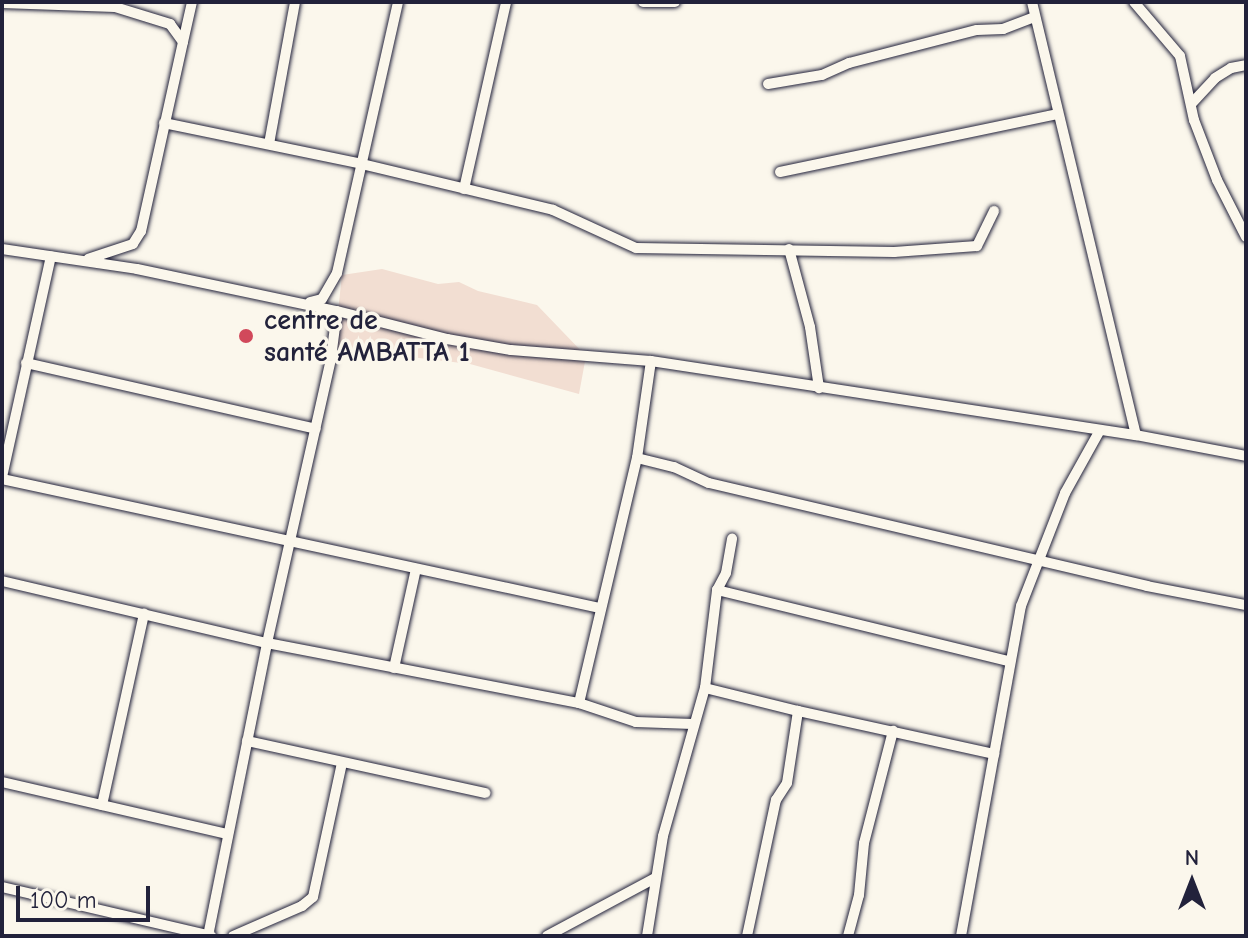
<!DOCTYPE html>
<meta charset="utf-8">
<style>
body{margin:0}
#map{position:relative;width:1248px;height:938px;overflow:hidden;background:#fbf7ec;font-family:"Comic Neue",sans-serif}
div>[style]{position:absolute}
.built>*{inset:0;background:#f2ded2}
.roads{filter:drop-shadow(0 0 2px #22223b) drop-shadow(0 0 2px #22223b)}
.street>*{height:10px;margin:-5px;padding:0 5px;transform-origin:5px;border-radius:5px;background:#fbf7ec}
.dots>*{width:22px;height:22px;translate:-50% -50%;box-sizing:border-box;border:4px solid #fbf7ec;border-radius:50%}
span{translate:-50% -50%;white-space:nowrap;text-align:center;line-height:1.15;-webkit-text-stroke:7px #fbf7ec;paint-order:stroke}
.poi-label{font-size:28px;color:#22223b;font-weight:700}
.left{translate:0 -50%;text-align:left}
.frame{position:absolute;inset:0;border:4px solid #22223b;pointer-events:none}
.north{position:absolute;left:1152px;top:842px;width:80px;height:80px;-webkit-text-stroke:6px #fbf7ec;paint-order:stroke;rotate:0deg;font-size:22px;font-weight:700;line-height:32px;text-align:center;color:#22223b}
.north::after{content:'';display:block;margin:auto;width:28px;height:36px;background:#22223b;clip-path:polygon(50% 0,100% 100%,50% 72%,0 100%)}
.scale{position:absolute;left:16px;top:886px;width:134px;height:36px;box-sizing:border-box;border:4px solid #22223b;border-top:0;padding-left:10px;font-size:24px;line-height:28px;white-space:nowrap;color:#22223b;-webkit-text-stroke:6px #fbf7ec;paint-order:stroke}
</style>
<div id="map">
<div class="built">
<div style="clip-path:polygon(382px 269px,438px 284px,459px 282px,478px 291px,537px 305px,586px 356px,579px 394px,470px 364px,334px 348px,342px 275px)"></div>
</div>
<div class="roads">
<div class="street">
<div style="left:643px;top:2px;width:32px"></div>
<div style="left:1032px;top:2px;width:445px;rotate:76.5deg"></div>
<div style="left:1134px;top:2px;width:71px;rotate:49.6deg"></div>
<div style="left:1180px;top:56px;width:66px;rotate:77.7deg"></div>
<div style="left:1194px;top:120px;width:64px;rotate:69deg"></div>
<div style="left:1217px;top:180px;width:64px;rotate:63deg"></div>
<div style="left:2px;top:3px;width:113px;rotate:2deg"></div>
<div style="left:115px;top:7px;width:58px;rotate:17.2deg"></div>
<div style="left:170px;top:24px;width:22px;rotate:54deg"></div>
<div style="left:183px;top:42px;width:194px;rotate:102.5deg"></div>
<div style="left:141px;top:231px;width:15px;rotate:122deg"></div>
<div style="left:133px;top:244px;width:47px;rotate:161.6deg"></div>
<div style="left:183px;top:42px;width:41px;rotate:-77.3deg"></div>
<div style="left:768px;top:84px;width:55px;rotate:-9.5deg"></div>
<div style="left:822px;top:75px;width:30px;rotate:-24deg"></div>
<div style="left:849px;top:63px;width:132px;rotate:-14.5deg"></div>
<div style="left:977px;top:30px;width:26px;rotate:-2deg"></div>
<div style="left:1003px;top:29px;width:34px;rotate:-21deg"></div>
<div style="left:1192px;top:103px;width:34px;rotate:-47deg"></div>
<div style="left:1215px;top:78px;width:19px;rotate:-32deg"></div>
<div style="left:1231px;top:68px;width:15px;rotate:-11deg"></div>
<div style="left:164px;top:123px;width:202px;rotate:11.7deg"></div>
<div style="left:362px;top:164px;width:196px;rotate:13.5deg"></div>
<div style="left:553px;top:210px;width:91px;rotate:24.6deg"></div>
<div style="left:636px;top:248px;width:258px;rotate:0.9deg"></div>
<div style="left:894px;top:252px;width:83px;rotate:-4.1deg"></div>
<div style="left:977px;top:246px;width:39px;rotate:-64deg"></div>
<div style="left:269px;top:144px;width:144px;rotate:-79.6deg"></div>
<div style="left:780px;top:172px;width:283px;rotate:-11.8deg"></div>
<div style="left:464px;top:189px;width:192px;rotate:-77.3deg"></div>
<div style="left:2px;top:249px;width:136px;rotate:8.4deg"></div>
<div style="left:137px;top:269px;width:204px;rotate:11.9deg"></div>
<div style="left:337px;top:311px;width:114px;rotate:14.3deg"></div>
<div style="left:447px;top:339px;width:65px;rotate:9.8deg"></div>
<div style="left:511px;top:350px;width:140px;rotate:4.5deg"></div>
<div style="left:651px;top:361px;width:491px;rotate:8.7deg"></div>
<div style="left:1136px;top:435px;width:112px;rotate:10.8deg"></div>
<div style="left:789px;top:249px;width:81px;rotate:74.9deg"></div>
<div style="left:810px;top:327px;width:62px;rotate:81.6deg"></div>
<div style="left:310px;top:302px;width:12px;rotate:-14deg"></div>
<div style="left:322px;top:299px;width:30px;rotate:-60deg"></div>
<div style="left:337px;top:273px;width:278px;rotate:-77.3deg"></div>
<div style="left:26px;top:363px;width:297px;rotate:12.8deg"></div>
<div style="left:637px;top:458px;width:38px;rotate:14deg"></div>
<div style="left:674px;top:467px;width:38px;rotate:25deg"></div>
<div style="left:709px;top:483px;width:450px;rotate:13.2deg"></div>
<div style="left:1147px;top:586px;width:101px;rotate:10.9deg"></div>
<div style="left:2px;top:477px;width:226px;rotate:-77.5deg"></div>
<div style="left:2px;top:479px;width:612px;rotate:12.17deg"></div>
<div style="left:2px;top:581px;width:272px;rotate:13.2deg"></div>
<div style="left:267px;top:643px;width:318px;rotate:10.9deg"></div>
<div style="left:579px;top:703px;width:60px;rotate:18.4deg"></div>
<div style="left:636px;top:722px;width:57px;rotate:2deg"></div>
<div style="left:717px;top:590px;width:300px;rotate:13.7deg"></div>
<div style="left:394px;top:668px;width:101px;rotate:-77.5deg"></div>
<div style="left:705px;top:688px;width:96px;rotate:13.9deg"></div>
<div style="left:579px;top:703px;width:252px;rotate:-76.7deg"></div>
<div style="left:637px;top:458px;width:98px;rotate:-81.8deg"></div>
<div style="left:247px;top:741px;width:244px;rotate:12.3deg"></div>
<div style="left:2px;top:782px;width:231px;rotate:13deg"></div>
<div style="left:102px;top:805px;width:196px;rotate:-77.6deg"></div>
<div style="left:2px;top:887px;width:215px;rotate:13.2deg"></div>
<div style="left:208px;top:936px;width:299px;rotate:-78.6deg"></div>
<div style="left:267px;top:643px;width:292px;rotate:-77.3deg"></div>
<div style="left:331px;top:358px;width:47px;rotate:-82.7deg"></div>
<div style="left:233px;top:936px;width:75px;rotate:-23.5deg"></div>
<div style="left:302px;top:906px;width:14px;rotate:-39deg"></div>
<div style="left:313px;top:897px;width:137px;rotate:-77.8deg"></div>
<div style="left:547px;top:936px;width:123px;rotate:-28.2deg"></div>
<div style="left:647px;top:936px;width:101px;rotate:-80.9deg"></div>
<div style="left:663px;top:836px;width:154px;rotate:-74.2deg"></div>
<div style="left:705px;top:688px;width:99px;rotate:-83deg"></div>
<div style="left:717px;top:590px;width:19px;rotate:-62deg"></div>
<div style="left:726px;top:573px;width:35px;rotate:-80deg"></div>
<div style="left:747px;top:936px;width:139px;rotate:-78deg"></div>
<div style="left:776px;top:800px;width:20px;rotate:-57deg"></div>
<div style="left:787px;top:783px;width:73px;rotate:-81.3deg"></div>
<div style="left:798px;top:711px;width:201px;rotate:12.4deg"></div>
<div style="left:848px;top:936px;width:42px;rotate:-75deg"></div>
<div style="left:859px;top:895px;width:52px;rotate:-84.5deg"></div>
<div style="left:864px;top:843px;width:116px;rotate:-75.5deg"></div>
<div style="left:961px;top:936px;width:335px;rotate:-79.7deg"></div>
<div style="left:1021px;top:606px;width:121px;rotate:-68.7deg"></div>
<div style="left:1065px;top:493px;width:72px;rotate:-60.9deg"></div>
</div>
</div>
<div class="dots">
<div style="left:246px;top:336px;background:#d1495b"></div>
</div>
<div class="poi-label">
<span class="left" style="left:264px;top:336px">centre de<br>santé AMBATTA 1</span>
</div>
<div class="frame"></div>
<div class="north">N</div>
<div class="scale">100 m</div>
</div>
